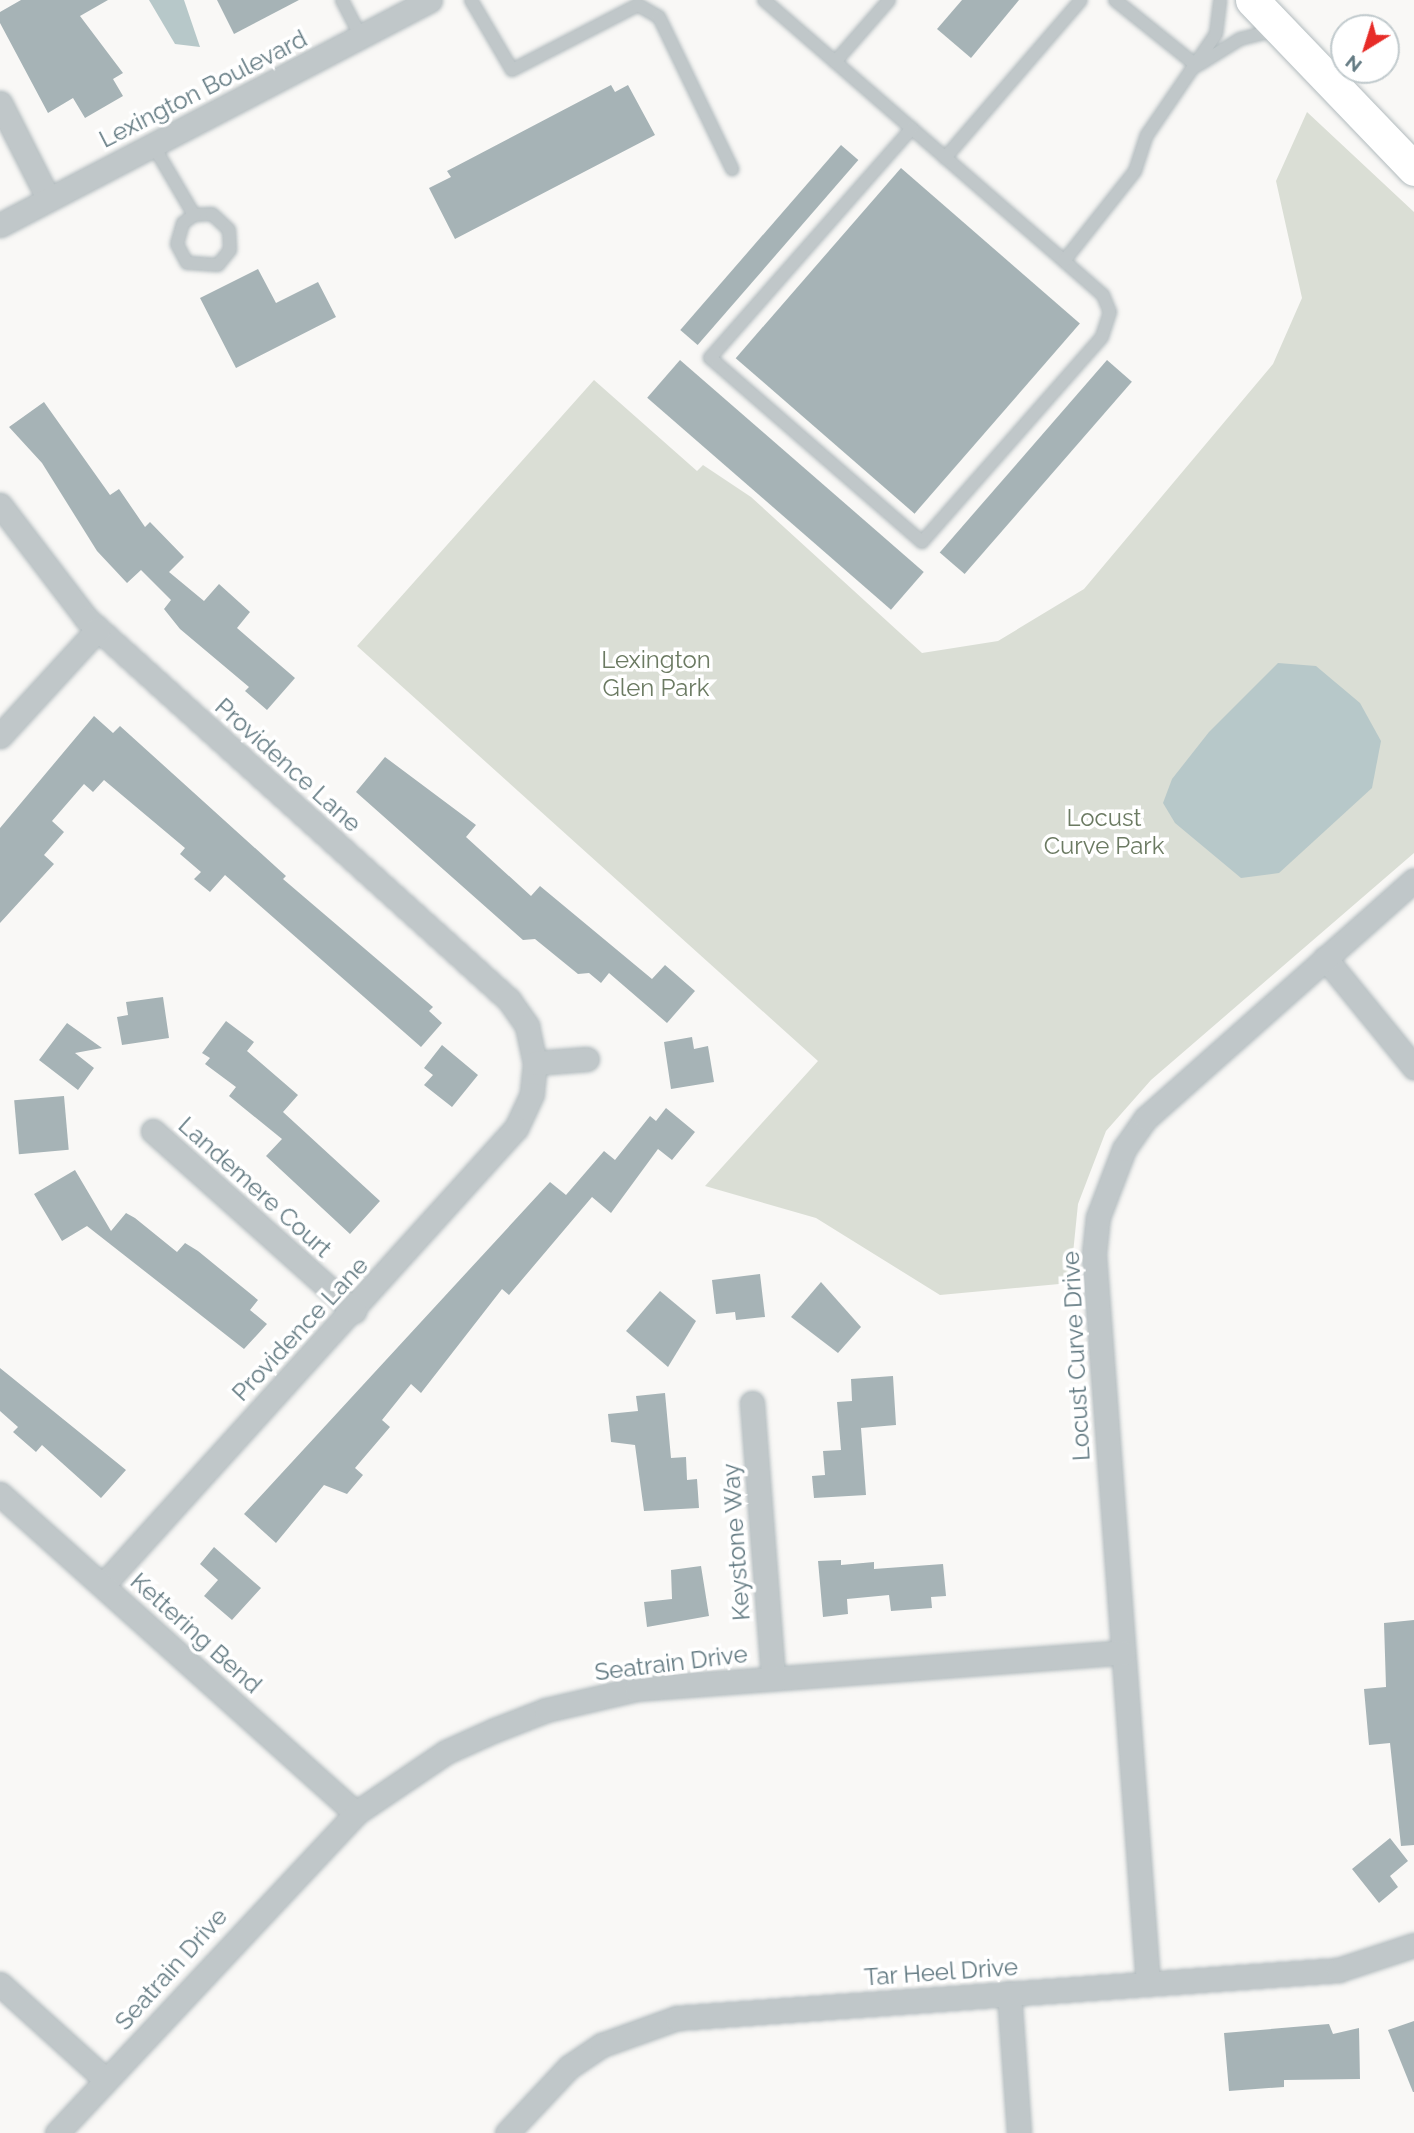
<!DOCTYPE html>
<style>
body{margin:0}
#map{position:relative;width:1414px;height:2133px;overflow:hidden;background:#f9f8f6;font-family:Raleway,sans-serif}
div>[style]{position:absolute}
.green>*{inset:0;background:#daded5}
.water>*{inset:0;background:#b7c8c9}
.building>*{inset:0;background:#a6b3b6;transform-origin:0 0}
.roads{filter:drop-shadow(0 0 2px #b2bbbe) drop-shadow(0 0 2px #b2bbbe)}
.service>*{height:12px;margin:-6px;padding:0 6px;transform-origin:6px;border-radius:6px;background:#c0c7c9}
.minor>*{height:23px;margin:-11.5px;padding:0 11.5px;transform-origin:11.5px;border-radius:11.5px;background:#c0c7c9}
.secondary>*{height:33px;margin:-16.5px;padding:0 16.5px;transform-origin:16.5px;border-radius:16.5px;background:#fff}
span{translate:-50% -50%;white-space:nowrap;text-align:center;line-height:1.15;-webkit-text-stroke:7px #fff;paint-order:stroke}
.street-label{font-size:24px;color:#637a82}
.park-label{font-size:24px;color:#6b7a62}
.north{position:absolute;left:1330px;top:14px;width:70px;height:70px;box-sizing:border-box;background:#fff;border:2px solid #c1cacd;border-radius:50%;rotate:218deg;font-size:19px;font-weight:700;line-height:28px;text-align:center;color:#637a82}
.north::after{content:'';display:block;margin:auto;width:24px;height:32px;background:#e72c28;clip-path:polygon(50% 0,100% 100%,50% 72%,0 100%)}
</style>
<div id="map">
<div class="green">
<div style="clip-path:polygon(1307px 112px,1414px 212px,1414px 853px,1151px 1080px,1106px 1131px,1078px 1204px,1070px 1283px,940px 1295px,816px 1218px,705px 1186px,818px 1061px,357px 646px,594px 380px,697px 471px,703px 465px,751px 497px,922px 653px,998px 641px,1084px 589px,1273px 364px,1302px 298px,1276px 181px)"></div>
</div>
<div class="water">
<div style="clip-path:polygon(149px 0,184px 0,200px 47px,175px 44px)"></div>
<div style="clip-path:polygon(1278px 663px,1316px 666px,1360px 703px,1381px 741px,1372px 788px,1279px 873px,1241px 878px,1175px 823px,1163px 803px,1172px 779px,1209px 732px)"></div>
</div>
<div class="building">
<div style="clip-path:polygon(21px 0,108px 0,80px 16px,123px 73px,113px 79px,123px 96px,85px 118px,73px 98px,48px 113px,0 23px,0 12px)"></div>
<div style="clip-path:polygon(217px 0,299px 0,234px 34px)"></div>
<div style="clip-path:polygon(962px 0,1019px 0,971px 58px,937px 29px)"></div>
<div style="clip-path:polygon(611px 85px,615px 92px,628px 85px,655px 135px,455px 239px,429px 188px,451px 177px,447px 171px)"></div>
<div style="left:841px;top:145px;width:23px;height:245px;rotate:41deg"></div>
<div style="left:901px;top:168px;width:237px;height:252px;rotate:41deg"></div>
<div style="clip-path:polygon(258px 269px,276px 303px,318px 282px,336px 317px,236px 368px,200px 298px)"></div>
<div style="left:680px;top:360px;width:323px;height:50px;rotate:41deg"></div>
<div style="left:1107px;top:360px;width:33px;height:255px;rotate:41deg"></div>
<div style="clip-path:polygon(44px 402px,110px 495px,119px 489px,145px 527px,150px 522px,184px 557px,169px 572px,204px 601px,219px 584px,250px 612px,237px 628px,295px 678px,267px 710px,245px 691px,249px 687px,180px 629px,164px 609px,171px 600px,141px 570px,127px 583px,97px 551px,42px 463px,9px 427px)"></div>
<div style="clip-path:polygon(94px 716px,113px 733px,120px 726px,286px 876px,283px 879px,433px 1007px,429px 1011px,442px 1023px,421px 1047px,225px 875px,210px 892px,194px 879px,201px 872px,180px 854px,185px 848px,104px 780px,93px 792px,84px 784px,52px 821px,64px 832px,44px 855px,54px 864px,0 923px,0 828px)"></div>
<div style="clip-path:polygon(385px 757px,476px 825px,466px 837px,531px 896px,540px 886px,652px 979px,665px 965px,695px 991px,667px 1023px,609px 973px,601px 983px,589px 973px,578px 974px,535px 939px,523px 940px,356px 792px)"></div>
<div style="clip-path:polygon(163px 997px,169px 1038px,122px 1045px,117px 1017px,128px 1015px,126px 1002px)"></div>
<div style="clip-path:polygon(226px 1021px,254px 1042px,247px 1051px,298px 1095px,283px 1112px,380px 1201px,350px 1234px,266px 1156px,282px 1139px,229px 1096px,236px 1087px,205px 1064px,210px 1058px,202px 1053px)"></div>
<div style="clip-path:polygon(67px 1023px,102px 1048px,75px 1053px,94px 1068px,78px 1090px,39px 1060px)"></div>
<div style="clip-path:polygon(692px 1037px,694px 1049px,708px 1046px,714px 1082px,671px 1089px,664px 1042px)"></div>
<div style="clip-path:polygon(442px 1045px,478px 1075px,452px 1107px,424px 1085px,433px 1075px,424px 1068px)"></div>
<div style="left:64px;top:1096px;width:54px;height:50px;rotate:85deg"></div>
<div style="clip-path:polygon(666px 1108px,695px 1132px,672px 1160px,658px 1149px,611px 1213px,592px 1197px,509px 1295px,502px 1289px,421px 1393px,411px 1384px,382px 1420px,390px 1427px,355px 1468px,363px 1475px,347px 1494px,324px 1485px,276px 1543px,244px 1514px,550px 1182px,566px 1195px,604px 1151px,615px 1160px,650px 1116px,656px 1121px)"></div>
<div style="clip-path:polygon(75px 1170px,111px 1231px,126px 1213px,135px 1218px,177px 1252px,185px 1243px,198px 1251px,258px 1300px,250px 1310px,267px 1324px,244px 1349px,87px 1226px,62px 1241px,34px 1194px)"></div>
<div style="clip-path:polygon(760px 1274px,765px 1317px,736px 1320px,735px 1312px,716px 1314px,712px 1280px)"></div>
<div style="clip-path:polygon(821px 1282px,861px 1327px,838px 1353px,791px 1317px)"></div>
<div style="clip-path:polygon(660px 1291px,696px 1321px,668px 1367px,626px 1331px)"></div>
<div style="clip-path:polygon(0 1368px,126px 1470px,101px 1498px,42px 1445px,36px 1452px,13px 1432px,18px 1427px,0 1411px)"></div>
<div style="clip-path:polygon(893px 1376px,896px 1425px,861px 1428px,866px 1495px,814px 1498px,812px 1476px,825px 1475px,823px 1451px,841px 1450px,837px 1402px,852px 1401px,851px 1379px)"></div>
<div style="clip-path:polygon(665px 1393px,671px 1458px,686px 1457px,687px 1480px,697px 1479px,699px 1508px,644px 1511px,635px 1445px,611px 1442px,608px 1414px,638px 1411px,636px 1396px)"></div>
<div style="clip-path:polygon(214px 1547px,261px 1588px,232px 1620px,204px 1596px,218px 1580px,200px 1564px)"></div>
<div style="clip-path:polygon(841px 1560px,841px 1565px,874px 1562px,874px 1569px,943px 1564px,946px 1596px,931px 1597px,932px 1608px,891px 1611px,889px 1595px,847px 1599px,848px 1614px,823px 1617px,818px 1561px)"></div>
<div style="clip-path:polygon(701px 1566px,709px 1616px,647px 1627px,644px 1602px,672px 1599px,671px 1570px)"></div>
<div style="clip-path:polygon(1414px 1620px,1414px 1845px,1401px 1846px,1390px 1743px,1369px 1745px,1364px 1689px,1386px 1687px,1384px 1623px)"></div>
<div style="clip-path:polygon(1390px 1838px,1408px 1861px,1390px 1876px,1398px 1887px,1379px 1903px,1352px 1869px)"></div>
<div style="clip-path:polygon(1414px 2021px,1414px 2092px,1413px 2092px,1388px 2030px)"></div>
<div style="clip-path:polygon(1329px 2024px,1333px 2034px,1359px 2028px,1360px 2079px,1284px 2080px,1284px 2087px,1229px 2091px,1224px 2033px)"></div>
</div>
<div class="roads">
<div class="service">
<div style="left:342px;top:0;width:42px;rotate:62.8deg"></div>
<div style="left:471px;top:0;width:81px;rotate:59.6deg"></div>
<div style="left:512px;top:70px;width:142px;rotate:-27.3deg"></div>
<div style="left:638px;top:5px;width:24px;rotate:30deg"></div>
<div style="left:659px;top:17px;width:169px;rotate:64.3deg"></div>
<div style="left:764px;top:0;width:398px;rotate:41deg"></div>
<div style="left:1064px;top:261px;width:52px;rotate:41.1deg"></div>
<div style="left:1103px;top:295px;width:18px;rotate:68deg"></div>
<div style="left:1110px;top:312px;width:26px;rotate:108deg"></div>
<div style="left:1102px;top:337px;width:273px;rotate:131.3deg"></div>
<div style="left:922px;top:542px;width:281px;rotate:-139deg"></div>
<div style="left:710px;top:358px;width:306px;rotate:-48.7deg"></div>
<div style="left:1115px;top:0;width:105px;rotate:38.8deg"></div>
<div style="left:835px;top:62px;width:82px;rotate:-48.9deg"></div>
<div style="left:1200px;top:64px;width:47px;rotate:-32deg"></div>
<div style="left:1240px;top:39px;width:36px;rotate:-14deg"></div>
<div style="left:153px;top:145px;width:81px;rotate:59.6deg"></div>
<div style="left:194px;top:215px;width:18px;rotate:-3deg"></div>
<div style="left:212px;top:214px;width:23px;rotate:43deg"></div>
<div style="left:229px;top:230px;width:20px;rotate:87deg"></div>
<div style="left:230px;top:250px;width:19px;rotate:129deg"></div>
<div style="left:218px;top:265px;width:31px;rotate:-176deg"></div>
<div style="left:187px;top:263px;width:21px;rotate:-118deg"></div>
<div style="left:177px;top:244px;width:22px;rotate:-74deg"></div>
<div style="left:183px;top:223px;width:14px;rotate:-36deg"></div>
<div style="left:945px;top:158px;width:208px;rotate:-49.3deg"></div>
<div style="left:1064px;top:261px;width:115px;rotate:-51.7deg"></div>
<div style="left:1135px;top:171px;width:38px;rotate:-72deg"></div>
<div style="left:1147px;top:135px;width:122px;rotate:-55.7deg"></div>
<div style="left:1216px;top:34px;width:34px;rotate:-83deg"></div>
</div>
<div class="minor">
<div style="left:0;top:103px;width:106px;rotate:63.2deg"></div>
<div style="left:0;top:225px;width:485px;rotate:-27.6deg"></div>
<div style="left:0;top:505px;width:142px;rotate:52.7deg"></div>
<div style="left:86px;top:618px;width:570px;rotate:42.08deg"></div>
<div style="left:509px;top:1000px;width:32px;rotate:55deg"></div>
<div style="left:527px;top:1026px;width:38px;rotate:78deg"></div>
<div style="left:535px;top:1063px;width:31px;rotate:96deg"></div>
<div style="left:532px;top:1094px;width:38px;rotate:115deg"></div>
<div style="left:516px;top:1128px;width:616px;rotate:132.1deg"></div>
<div style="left:0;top:736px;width:145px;rotate:-47.5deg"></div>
<div style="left:1325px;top:958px;width:141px;rotate:50.8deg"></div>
<div style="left:535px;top:1063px;width:52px;rotate:-4.4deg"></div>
<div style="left:153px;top:1131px;width:270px;rotate:41.8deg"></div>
<div style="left:752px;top:1403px;width:276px;rotate:85.6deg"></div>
<div style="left:0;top:1494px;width:478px;rotate:41.9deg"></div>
<div style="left:0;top:1984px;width:143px;rotate:42.2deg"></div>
<div style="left:1148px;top:1984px;width:732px;rotate:-94.23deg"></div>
<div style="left:1094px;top:1254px;width:37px;rotate:-84deg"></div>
<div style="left:1098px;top:1217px;width:73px;rotate:-69.1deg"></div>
<div style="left:1124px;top:1149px;width:38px;rotate:-55deg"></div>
<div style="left:1146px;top:1118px;width:358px;rotate:-41.6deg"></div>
<div style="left:1009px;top:1993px;width:140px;rotate:85.9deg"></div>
<div style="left:57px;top:2133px;width:438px;rotate:-46.9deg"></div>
<div style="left:356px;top:1813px;width:109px;rotate:-34.1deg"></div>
<div style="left:446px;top:1752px;width:54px;rotate:-24.2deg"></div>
<div style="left:495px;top:1730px;width:55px;rotate:-21.4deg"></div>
<div style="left:546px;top:1710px;width:92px;rotate:-13.1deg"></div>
<div style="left:636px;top:1689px;width:488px;rotate:-4.3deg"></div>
<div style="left:507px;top:2133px;width:91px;rotate:-46.8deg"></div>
<div style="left:569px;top:2067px;width:40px;rotate:-34deg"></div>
<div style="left:602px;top:2045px;width:80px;rotate:-19.8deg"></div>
<div style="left:677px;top:2018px;width:663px;rotate:-4.15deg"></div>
<div style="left:1338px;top:1970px;width:80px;rotate:-18.2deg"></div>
</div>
<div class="secondary">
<div style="left:1252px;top:0;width:234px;rotate:46.2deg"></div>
</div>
</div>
<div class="street-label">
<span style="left:203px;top:89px;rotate:-27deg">Lexington Boulevard</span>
<span style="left:288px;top:765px;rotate:42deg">Providence Lane</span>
<span style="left:255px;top:1187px;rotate:42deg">Landemere Court</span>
<span style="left:300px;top:1329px;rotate:-47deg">Providence Lane</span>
<span style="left:1076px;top:1356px;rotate:-93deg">Locust Curve Drive</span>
<span style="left:736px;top:1542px;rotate:-94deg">Keystone Way</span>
<span style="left:196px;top:1633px;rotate:42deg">Kettering Bend</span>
<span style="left:671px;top:1663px;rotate:-7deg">Seatrain Drive</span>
<span style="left:171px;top:1969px;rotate:-48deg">Seatrain Drive</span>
<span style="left:941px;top:1972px;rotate:-4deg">Tar Heel Drive</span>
</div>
<div class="park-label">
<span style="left:656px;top:674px">Lexington<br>Glen Park</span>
<span style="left:1104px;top:832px">Locust<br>Curve Park</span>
</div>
<div class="north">N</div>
</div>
